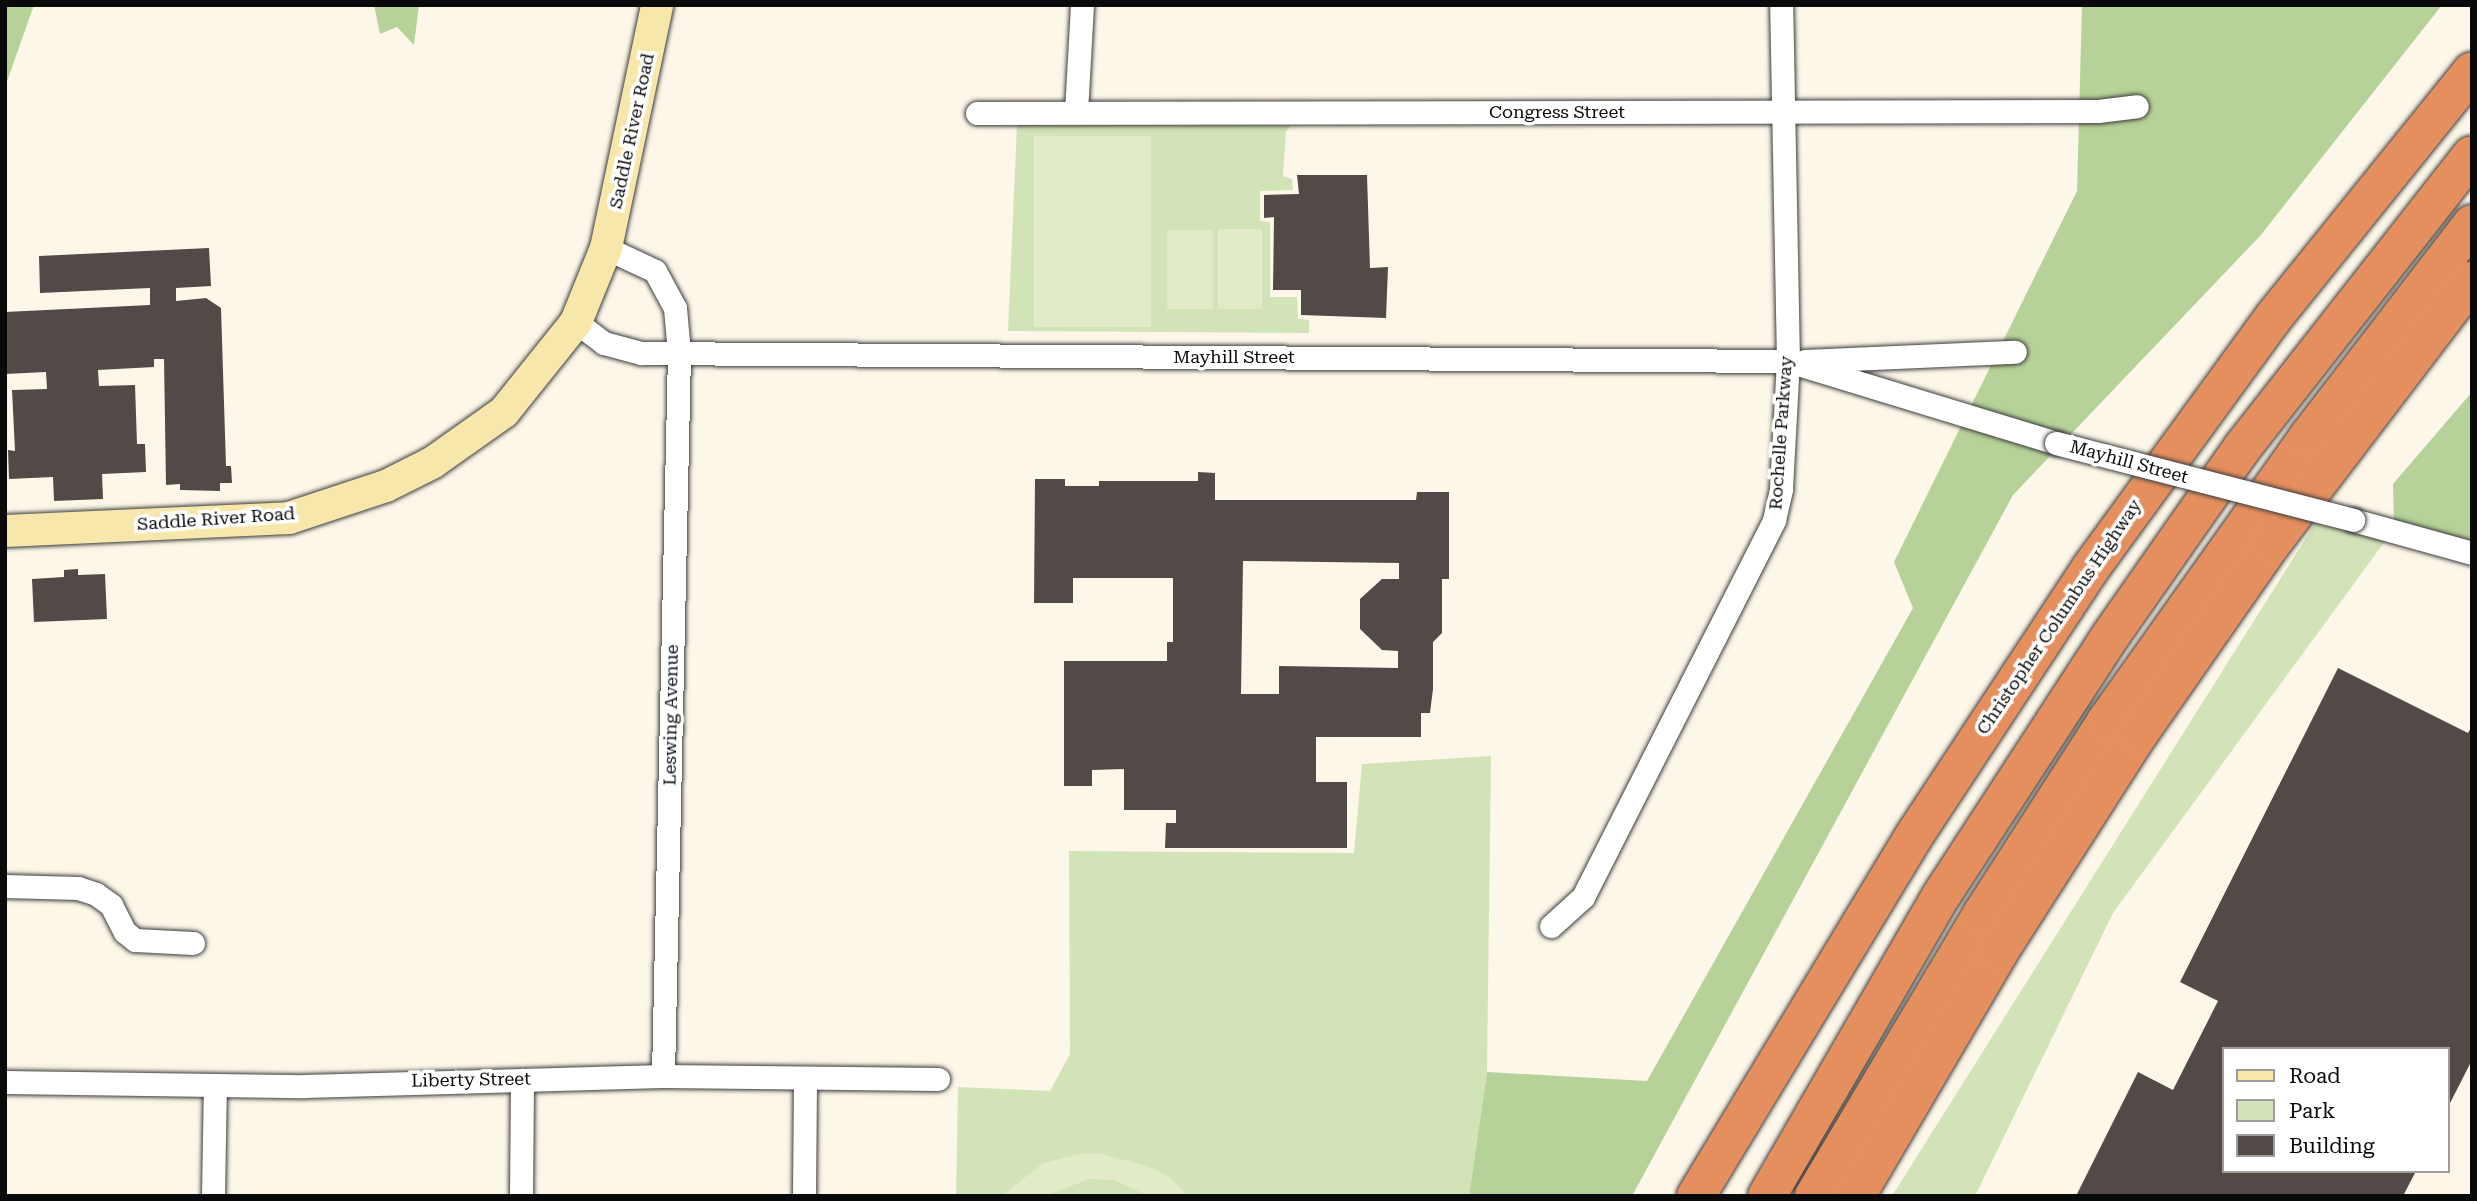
<!DOCTYPE html>
<style>
body{margin:0}
#map{position:relative;width:2477px;height:1201px;overflow:hidden;background:#fdf7e9;font-family:"Roboto Serif",serif}
div>[style]{position:absolute}
.green>*{inset:0;background:#d2e3b7}
.forest>*{inset:0;background:#b7d298}
.pitch>*{inset:0;background:#e2ebc8;transform-origin:0 0}
.building>*{inset:0;background:#514a47}
.roads{filter:drop-shadow(0 0 2px #3d3d3d) drop-shadow(0 0 2px #3d3d3d)}
.street>*{height:23px;margin:-11.5px;padding:0 11.5px;transform-origin:11.5px;border-radius:11.5px;background:#fff}
.secondary>*{height:32px;margin:-16px;padding:0 16px;transform-origin:16px;border-radius:16px;background:#f7e7aa}
.highway>*{height:38px;margin:-19px;padding:0 19px;transform-origin:19px;border-radius:19px;background:#e68f5e}
.bridges{filter:drop-shadow(0 0 2px #3d3d3d) drop-shadow(0 0 2px #3d3d3d)}
.street-bridge>*{height:23px;margin:-11.5px;padding:0 11.5px;transform-origin:11.5px;border-radius:11.5px;background:#fff}
span{translate:-50% -50%;white-space:nowrap;text-align:center;line-height:1.15;-webkit-text-stroke:7px #fff;paint-order:stroke}
.street-label{font-size:18px;color:#0a0a0a}
.frame{position:absolute;inset:0;border:7px solid #0a0a0a;pointer-events:none}
.legend{position:absolute;left:2222px;top:1047px;width:228px;height:126px;box-sizing:border-box;background:#fff;border:2px solid #9d9d9d;margin:0;padding:9px 12px;list-style:none;font-size:21px;color:#0a0a0a}
.legend li{display:flex;align-items:center;gap:14px;height:35px}
.legend b{width:35px;border:2px solid #9d9d9d}
</style>
<div id="map">
<div class="green">
<div style="clip-path:polygon(1017px 125px,1291px 125px,1286px 132px,1283px 176px,1292px 179px,1293px 190px,1260px 191px,1260px 221px,1270px 222px,1270px 297px,1297px 297px,1298px 319px,1309px 320px,1309px 333px,1008px 331px)"></div>
<div style="clip-path:polygon(2323px 511px,2394px 529px,2113px 913px,1975px 1196px,1892px 1196px)"></div>
<div style="clip-path:polygon(1491px 756px,1487px 1072px,1469px 1196px,956px 1196px,958px 1087px,1050px 1091px,1070px 1054px,1069px 851px,1354px 853px,1362px 764px)"></div>
</div>
<div class="forest">
<div style="clip-path:polygon(5px 5px,34px 5px,5px 87px)"></div>
<div style="clip-path:polygon(374px 5px,419px 5px,414px 45px,397px 27px,380px 34px)"></div>
<div style="clip-path:polygon(2082px 5px,2442px 5px,2260px 236px,2013px 495px,1632px 1196px,1469px 1196px,1487px 1072px,1647px 1081px,1913px 608px,1894px 562px,2077px 191px)"></div>
<div style="clip-path:polygon(2472px 392px,2472px 550px,2394px 529px,2393px 484px)"></div>
</div>
<div class="pitch">
<div style="left:1151px;top:136px;width:191px;height:117px;rotate:90deg"></div>
<div style="left:1218px;top:229px;width:44px;height:80px"></div>
<div style="left:1167px;top:230px;width:46px;height:79px"></div>
<div style="clip-path:polygon(1081px 1154px,1102px 1154px,1147px 1166px,1168px 1176px,1188px 1196px,1149px 1196px,1114px 1180px,1089px 1179px,1045px 1196px,1002px 1196px,1043px 1163px)"></div>
</div>
<div class="building">
<div style="clip-path:polygon(1297px 175px,1367px 175px,1370px 268px,1388px 267px,1386px 318px,1301px 315px,1301px 290px,1273px 290px,1274px 217px,1264px 218px,1264px 195px,1299px 194px)"></div>
<div style="clip-path:polygon(209px 248px,211px 286px,176px 288px,176px 301px,206px 298px,221px 308px,226px 466px,231px 466px,232px 483px,220px 483px,220px 491px,180px 490px,180px 484px,166px 485px,164px 359px,154px 359px,154px 367px,98px 370px,99px 386px,135px 385px,137px 444px,145px 444px,146px 472px,102px 474px,103px 499px,54px 501px,53px 477px,9px 479px,8px 450px,15px 451px,12px 390px,47px 389px,46px 372px,5px 374px,5px 312px,150px 305px,150px 288px,40px 293px,39px 256px)"></div>
<div style="clip-path:polygon(evenodd,1198px 472px,1215px 473px,1215px 500px,1416px 500px,1417px 492px,1449px 492px,1449px 579px,1442px 579px,1442px 633px,1433px 642px,1433px 689px,1430px 713px,1421px 713px,1421px 737px,1316px 737px,1316px 782px,1347px 782px,1347px 848px,1165px 848px,1166px 823px,1176px 823px,1176px 810px,1124px 810px,1124px 769px,1092px 770px,1092px 786px,1064px 786px,1064px 661px,1167px 661px,1167px 642px,1173px 642px,1173px 578px,1073px 578px,1073px 603px,1034px 603px,1035px 479px,1065px 479px,1065px 486px,1099px 486px,1099px 481px,1198px 481px,1198px 472px,1243px 561px,1399px 563px,1399px 579px,1382px 579px,1360px 599px,1360px 629px,1382px 650px,1398px 651px,1398px 668px,1279px 666px,1279px 694px,1241px 694px,1243px 561px)"></div>
<div style="clip-path:polygon(78px 569px,78px 575px,105px 574px,107px 619px,34px 622px,32px 579px,64px 577px,64px 570px)"></div>
<div style="clip-path:polygon(2338px 668px,2468px 733px,2472px 726px,2472px 1060px,2447px 1109px,2447px 1049px,2223px 1049px,2223px 1171px,2416px 1171px,2403px 1196px,2076px 1196px,2138px 1072px,2173px 1090px,2218px 1001px,2180px 982px)"></div>
</div>
<div class="roads">
<div class="street">
<div style="left:1076px;top:112px;width:107px;rotate:-86.8deg"></div>
<div style="left:977px;top:113px;width:1121px;rotate:-0.1deg"></div>
<div style="left:2098px;top:111px;width:39px;rotate:-7deg"></div>
<div style="left:606px;top:248px;width:54px;rotate:25.1deg"></div>
<div style="left:655px;top:271px;width:42px;rotate:61.6deg"></div>
<div style="left:675px;top:308px;width:45px;rotate:84.9deg"></div>
<div style="left:679px;top:353px;width:723px;rotate:91.27deg"></div>
<div style="left:576px;top:322px;width:35px;rotate:37deg"></div>
<div style="left:604px;top:343px;width:38px;rotate:15deg"></div>
<div style="left:641px;top:353px;width:1147px;rotate:0.4deg"></div>
<div style="left:1788px;top:361px;width:280px;rotate:17deg"></div>
<div style="left:1805px;top:361px;width:210px;rotate:-2.5deg"></div>
<div style="left:2353px;top:520px;width:123px;rotate:15.5deg"></div>
<div style="left:5px;top:886px;width:73px;rotate:1.6deg"></div>
<div style="left:78px;top:888px;width:19px;rotate:18deg"></div>
<div style="left:96px;top:894px;width:19px;rotate:36deg"></div>
<div style="left:111px;top:905px;width:30px;rotate:63deg"></div>
<div style="left:125px;top:932px;width:13px;rotate:39deg"></div>
<div style="left:135px;top:940px;width:58px;rotate:3deg"></div>
<div style="left:1551px;top:926px;width:43px;rotate:-42.2deg"></div>
<div style="left:1583px;top:897px;width:423px;rotate:-63.1deg"></div>
<div style="left:1774px;top:520px;width:32px;rotate:-77deg"></div>
<div style="left:1781px;top:489px;width:128px;rotate:-86.9deg"></div>
<div style="left:1788px;top:361px;width:356px;rotate:-91.1deg"></div>
<div style="left:5px;top:1082px;width:299px;rotate:0.8deg"></div>
<div style="left:304px;top:1086px;width:359px;rotate:-1.6deg"></div>
<div style="left:663px;top:1076px;width:275px;rotate:0.6deg"></div>
<div style="left:213px;top:1196px;width:111px;rotate:-89deg"></div>
<div style="left:521px;top:1196px;width:116px;rotate:-89.5deg"></div>
<div style="left:804px;top:1196px;width:117px;rotate:-89.5deg"></div>
</div>
<div class="secondary">
<div style="left:5px;top:531px;width:284px;rotate:-2.6deg"></div>
<div style="left:289px;top:518px;width:102px;rotate:-18.3deg"></div>
<div style="left:386px;top:486px;width:51px;rotate:-26.6deg"></div>
<div style="left:432px;top:463px;width:88px;rotate:-35.3deg"></div>
<div style="left:504px;top:412px;width:115px;rotate:-51.3deg"></div>
<div style="left:576px;top:322px;width:80px;rotate:-67.9deg"></div>
<div style="left:606px;top:248px;width:248px;rotate:-78.1deg"></div>
</div>
<div class="highway">
<div style="left:1696px;top:1196px;width:421px;rotate:-58.8deg"></div>
<div style="left:1914px;top:836px;width:320px;rotate:-56.6deg"></div>
<div style="left:2090px;top:569px;width:311px;rotate:-53.9deg"></div>
<div style="left:2273px;top:318px;width:317px;rotate:-51.1deg"></div>
<div style="left:1767px;top:1196px;width:347px;rotate:-59.9deg"></div>
<div style="left:1941px;top:896px;width:308px;rotate:-56.9deg"></div>
<div style="left:2109px;top:638px;width:232px;rotate:-55deg"></div>
<div style="left:2242px;top:448px;width:372px;rotate:-51.9deg"></div>
<div style="left:1814px;top:1196px;width:328px;rotate:-59.2deg"></div>
<div style="left:1982px;top:914px;width:231px;rotate:-57.2deg"></div>
<div style="left:2107px;top:720px;width:347px;rotate:-54.6deg"></div>
<div style="left:2308px;top:437px;width:269px;rotate:-52.4deg"></div>
<div style="left:1856px;top:1196px;width:283px;rotate:-59.6deg"></div>
<div style="left:1999px;top:952px;width:258px;rotate:-57.4deg"></div>
<div style="left:2138px;top:735px;width:234px;rotate:-55.1deg"></div>
<div style="left:2272px;top:543px;width:330px;rotate:-52.7deg"></div>
</div>
</div>
<div class="bridges">
<div class="street-bridge">
<div style="left:2056px;top:443px;width:307px;rotate:14.5deg"></div>
</div>
</div>
<div class="street-label">
<span style="left:1557px;top:112px">Congress Street</span>
<span style="left:632px;top:131px;rotate:-78deg">Saddle River Road</span>
<span style="left:1234px;top:357px">Mayhill Street</span>
<span style="left:1781px;top:433px;rotate:-86deg">Rochelle Parkway</span>
<span style="left:2129px;top:462px;rotate:15deg">Mayhill Street</span>
<span style="left:216px;top:519px;rotate:-4deg">Saddle River Road</span>
<span style="left:2059px;top:617px;rotate:-56deg">Christopher Columbus Highway</span>
<span style="left:671px;top:715px;rotate:-89deg">Leswing Avenue</span>
<span style="left:471px;top:1080px;rotate:-1deg">Liberty Street</span>
</div>
<div class="frame"></div>
<ul class="legend">
<li><b style="height:9px;background:#f7e7aa"></b>Road</li>
<li><b style="height:19px;background:#d2e3b7"></b>Park</li>
<li><b style="height:19px;background:#514a47"></b>Building</li>
</ul>
</div>
